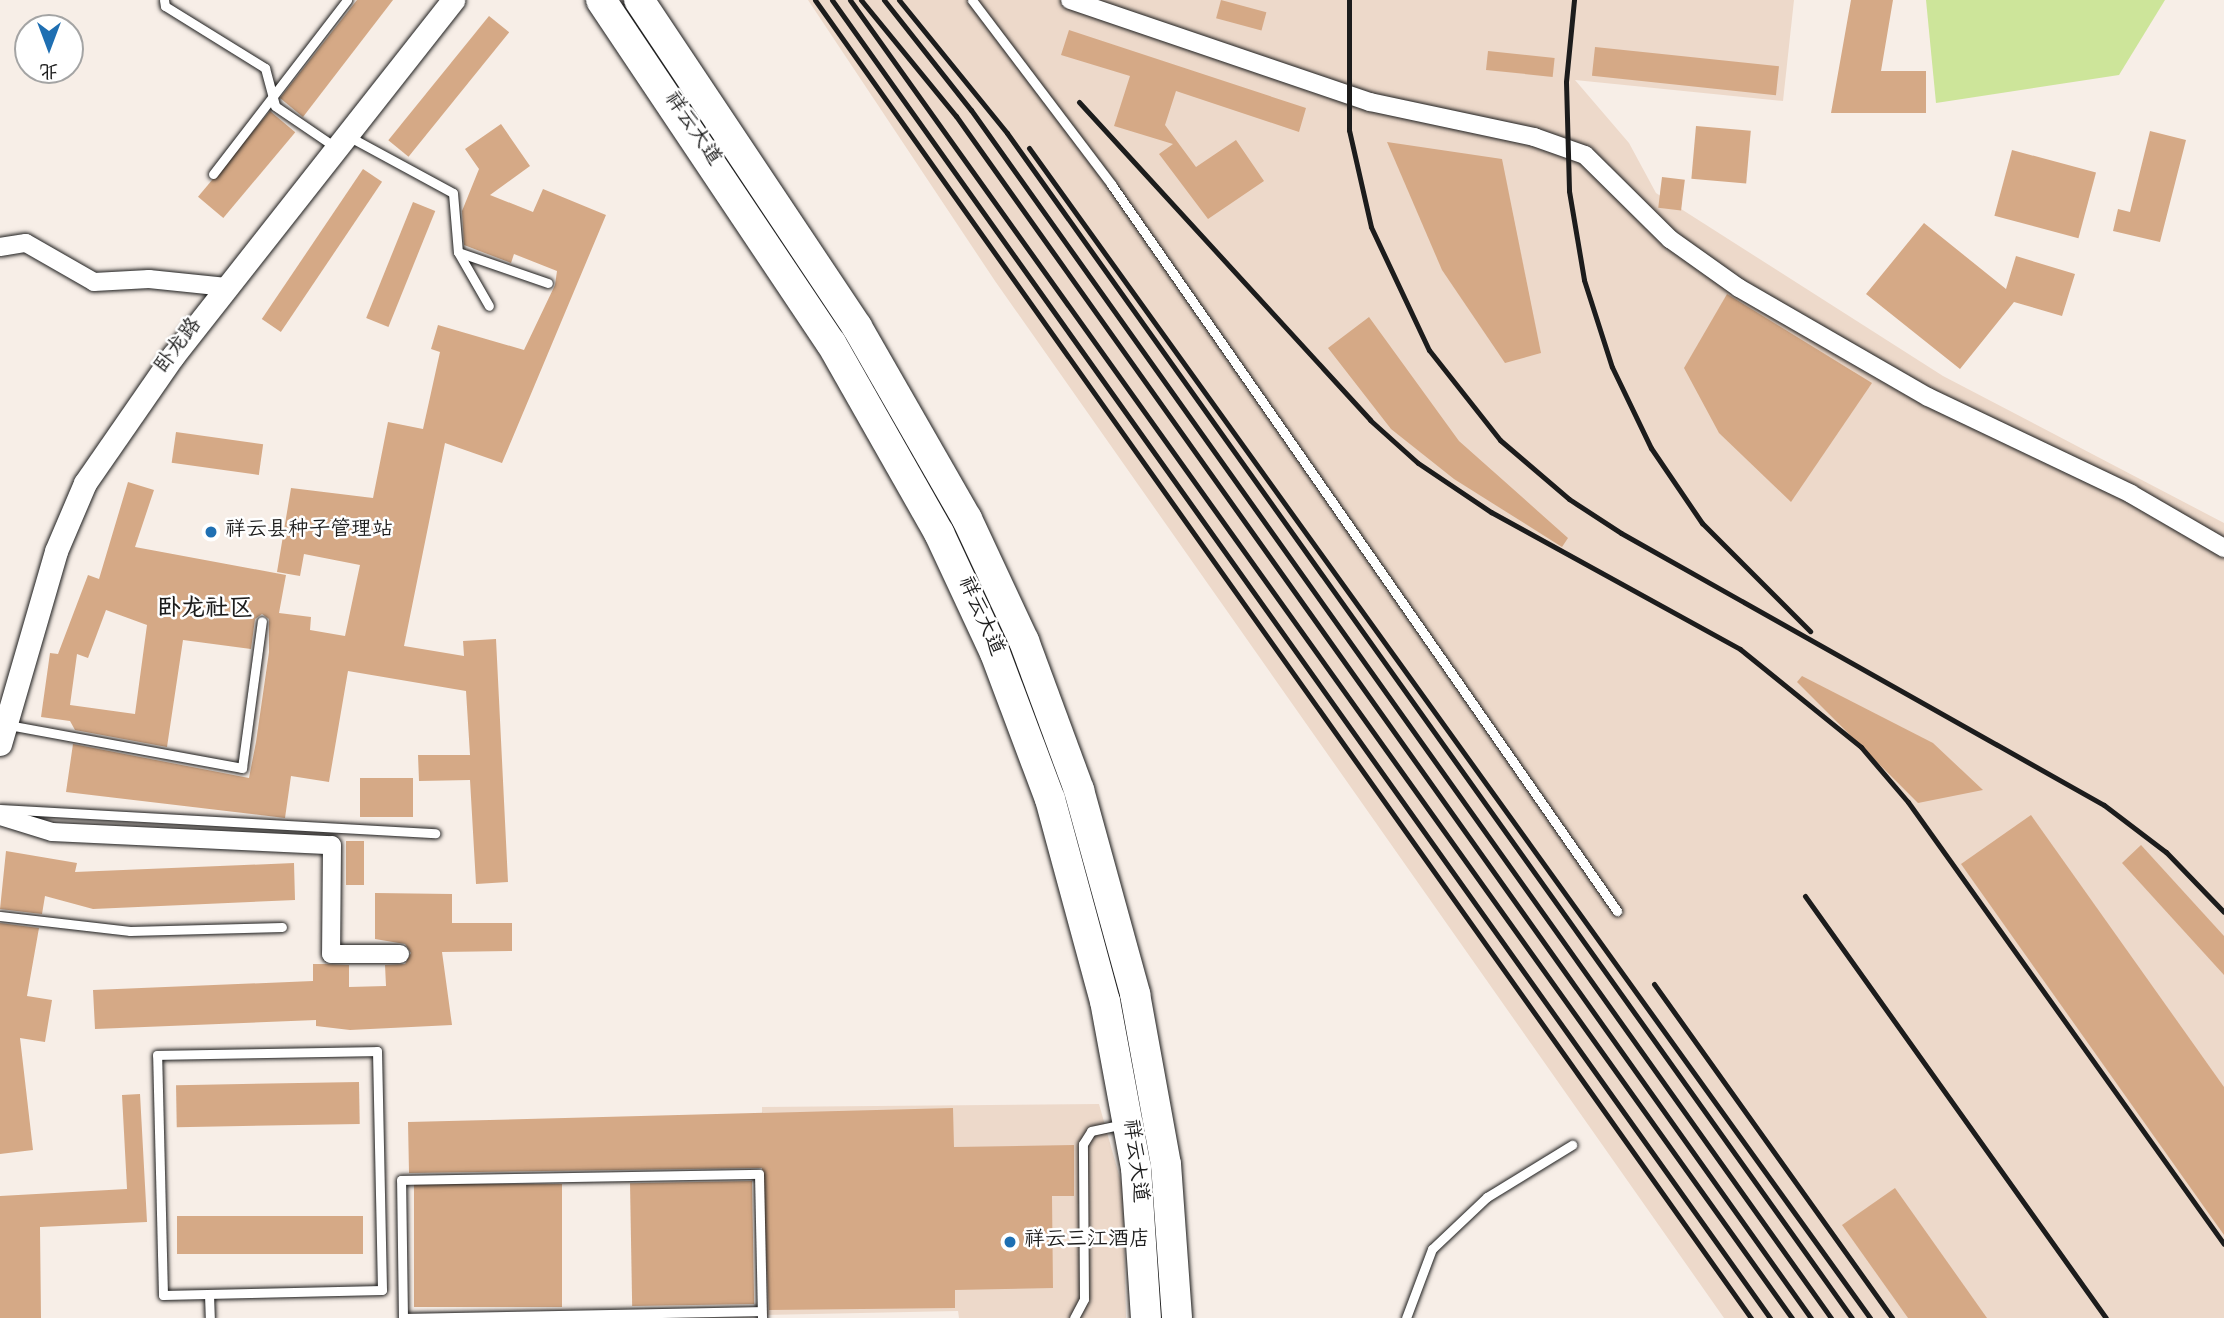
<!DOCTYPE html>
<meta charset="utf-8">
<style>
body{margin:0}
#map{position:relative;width:2224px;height:1318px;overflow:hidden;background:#f7eee7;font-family:"Gochi Hand","LXGW WenKai TC",sans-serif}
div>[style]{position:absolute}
.built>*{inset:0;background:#edd9ca}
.green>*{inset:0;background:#cde59a}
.building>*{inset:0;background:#d5a986;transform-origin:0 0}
.roads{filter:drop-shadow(0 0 2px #1c1c1c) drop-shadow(0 0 2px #1c1c1c)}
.service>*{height:9px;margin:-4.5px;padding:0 4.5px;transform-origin:4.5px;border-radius:4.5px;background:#fff}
.minor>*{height:18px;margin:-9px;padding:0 9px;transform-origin:9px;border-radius:9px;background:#fff}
.tertiary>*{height:23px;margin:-11.5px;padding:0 11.5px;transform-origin:11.5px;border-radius:11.5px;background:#fff}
.trunk>*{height:30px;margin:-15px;padding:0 15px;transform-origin:15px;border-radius:15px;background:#fff}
.rail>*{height:5px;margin:-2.5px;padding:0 2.5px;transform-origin:2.5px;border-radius:2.5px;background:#1c1c1c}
.dots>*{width:19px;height:19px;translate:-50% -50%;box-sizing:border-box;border:4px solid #fff;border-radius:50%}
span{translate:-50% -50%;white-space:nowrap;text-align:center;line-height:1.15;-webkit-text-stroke:5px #fff;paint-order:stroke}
.street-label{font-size:21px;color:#1c1c1c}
.poi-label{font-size:21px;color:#1c1c1c}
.left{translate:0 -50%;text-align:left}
.quarter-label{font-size:24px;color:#1c1c1c;font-weight:700}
.north{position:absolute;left:14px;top:14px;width:70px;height:70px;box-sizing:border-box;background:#fff;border:2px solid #a4a4a4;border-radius:50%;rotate:180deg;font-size:19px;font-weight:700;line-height:28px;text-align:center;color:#1c1c1c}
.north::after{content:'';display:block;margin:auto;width:24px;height:32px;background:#1f6fb2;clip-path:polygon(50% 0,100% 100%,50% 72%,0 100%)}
</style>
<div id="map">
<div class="built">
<div style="clip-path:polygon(808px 0,1794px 0,1783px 101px,1575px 80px,1629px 143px,1656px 193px,1943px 376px,2224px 523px,2224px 1318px,1724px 1318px,995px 281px)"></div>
<div style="clip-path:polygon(1099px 1104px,1123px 1189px,1126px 1318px,959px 1318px,958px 1311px,764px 1315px,762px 1107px)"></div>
</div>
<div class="green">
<div style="clip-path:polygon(1926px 0,2165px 0,2119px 75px,1936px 103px)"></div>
</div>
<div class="building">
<div style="clip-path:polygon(357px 0,393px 0,303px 117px,280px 98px)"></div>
<div style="left:1221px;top:0;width:47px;height:19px;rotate:15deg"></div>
<div style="clip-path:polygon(1851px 0,1893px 0,1881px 71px,1926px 71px,1926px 113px,1831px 113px)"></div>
<div style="left:489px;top:16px;width:26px;height:160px;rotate:39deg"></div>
<div style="clip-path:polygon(1069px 30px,1306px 108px,1299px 132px,1176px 91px,1165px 125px,1196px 167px,1236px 140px,1264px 181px,1208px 219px,1159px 154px,1173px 144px,1114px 126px,1130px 76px,1061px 55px)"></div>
<div style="left:1595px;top:47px;width:185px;height:29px;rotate:6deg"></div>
<div style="left:1488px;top:51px;width:67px;height:19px;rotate:6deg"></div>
<div style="left:270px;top:111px;width:33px;height:112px;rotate:40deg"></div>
<div style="clip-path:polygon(evenodd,501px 124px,530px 166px,490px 195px,533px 212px,543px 189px,606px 215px,502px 463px,445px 443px,404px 646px,464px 656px,463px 641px,496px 639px,508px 882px,476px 884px,470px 780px,419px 781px,418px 755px,470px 755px,466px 691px,348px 671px,329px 782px,291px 776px,285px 818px,66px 792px,73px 744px,249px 778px,256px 742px,269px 652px,269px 619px,262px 614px,255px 619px,251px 649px,183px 640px,167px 747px,75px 730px,70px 721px,41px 717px,50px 653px,58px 654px,88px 575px,99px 579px,128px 482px,154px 490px,135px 547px,286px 575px,279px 613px,311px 617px,310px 630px,345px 636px,360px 565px,304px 554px,300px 576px,277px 572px,291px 488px,373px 498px,388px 422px,423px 429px,440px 352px,431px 349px,438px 325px,524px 350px,555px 285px,557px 271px,514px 254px,511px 263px,464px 245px,462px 211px,479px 169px,465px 149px,501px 124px,106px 610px,147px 625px,135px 714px,70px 705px,77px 654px,88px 658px,106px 610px)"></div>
<div style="left:1696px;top:126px;width:55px;height:53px;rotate:5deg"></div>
<div style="clip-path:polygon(2150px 131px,2186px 140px,2160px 242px,2113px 231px,2118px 209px,2130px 212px)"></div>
<div style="clip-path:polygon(1387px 142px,1502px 159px,1541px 353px,1505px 363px,1442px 270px)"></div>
<div style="left:2012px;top:150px;width:87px;height:68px;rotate:15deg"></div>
<div style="left:363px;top:169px;width:23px;height:181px;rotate:34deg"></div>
<div style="left:1662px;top:177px;width:23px;height:31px;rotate:7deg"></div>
<div style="left:413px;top:202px;width:24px;height:125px;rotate:22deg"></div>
<div style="clip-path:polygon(1924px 223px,2006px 289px,2016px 256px,2075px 274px,2062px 316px,2014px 302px,1960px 369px,1866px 294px)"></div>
<div style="clip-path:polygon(1727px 294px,1872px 383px,1791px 502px,1719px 433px,1684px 368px)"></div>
<div style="clip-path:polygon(1369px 317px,1459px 441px,1568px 538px,1562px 547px,1454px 479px,1391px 429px,1328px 348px)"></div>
<div style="left:176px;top:432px;width:88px;height:31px;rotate:8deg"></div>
<div style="clip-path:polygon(1802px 676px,1933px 743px,1983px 790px,1918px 803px,1797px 682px)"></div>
<div style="left:360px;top:778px;width:53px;height:39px"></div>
<div style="clip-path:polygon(2031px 815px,2224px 1087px,2224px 1235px,1961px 864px)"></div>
<div style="left:346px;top:841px;width:18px;height:44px"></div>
<div style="clip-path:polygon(2141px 845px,2224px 936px,2224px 975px,2122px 863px)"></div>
<div style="clip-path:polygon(6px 851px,77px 863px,75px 872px,294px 863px,295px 900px,93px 909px,45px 896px,42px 914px,0 909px)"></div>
<div style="clip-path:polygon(375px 893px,452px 894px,452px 923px,512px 923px,512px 951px,442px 952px,452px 1025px,350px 1030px,316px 1026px,316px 1020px,95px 1029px,93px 990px,313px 981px,313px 964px,325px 964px,349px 965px,349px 987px,386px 986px,385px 965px,405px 964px,411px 953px,405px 944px,375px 939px)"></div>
<div style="clip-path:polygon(0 923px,39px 928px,27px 996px,52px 1000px,45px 1042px,20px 1038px,33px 1150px,0 1154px)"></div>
<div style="left:359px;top:1082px;width:42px;height:183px;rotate:89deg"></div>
<div style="clip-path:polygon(140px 1094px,147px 1222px,40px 1227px,41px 1318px,0 1318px,0 1196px,127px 1189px,122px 1095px)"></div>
<div style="clip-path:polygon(953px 1108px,954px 1147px,1074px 1145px,1074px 1196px,1052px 1196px,1053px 1288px,955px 1290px,955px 1308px,769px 1310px,762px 1168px,409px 1173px,408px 1122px)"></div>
<div style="left:752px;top:1181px;width:123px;height:122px;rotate:89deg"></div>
<div style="left:562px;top:1184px;width:123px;height:148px;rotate:90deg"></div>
<div style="clip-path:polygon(1895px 1188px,1987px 1318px,1908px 1318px,1842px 1225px)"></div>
<div style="left:363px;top:1216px;width:38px;height:186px;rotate:90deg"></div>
</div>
<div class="roads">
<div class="service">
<div style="left:164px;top:0;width:6px;rotate:81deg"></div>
<div style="left:165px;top:6px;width:118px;rotate:31.8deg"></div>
<div style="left:265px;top:68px;width:39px;rotate:75deg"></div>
<div style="left:275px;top:106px;width:73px;rotate:34.3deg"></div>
<div style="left:972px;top:0;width:231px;rotate:52.9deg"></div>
<div style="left:1111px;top:184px;width:886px;rotate:55.16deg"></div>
<div style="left:348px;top:136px;width:119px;rotate:28.5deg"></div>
<div style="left:453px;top:193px;width:59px;rotate:85.2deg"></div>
<div style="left:458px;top:252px;width:62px;rotate:60.1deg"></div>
<div style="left:213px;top:174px;width:220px;rotate:-52.4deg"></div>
<div style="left:458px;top:252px;width:95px;rotate:19deg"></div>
<div style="left:8px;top:725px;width:238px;rotate:10.4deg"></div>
<div style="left:242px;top:768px;width:148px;rotate:-82.3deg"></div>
<div style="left:0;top:809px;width:436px;rotate:3.2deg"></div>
<div style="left:0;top:916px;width:131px;rotate:6.6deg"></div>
<div style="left:130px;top:931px;width:152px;rotate:-1.5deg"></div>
<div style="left:377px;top:1051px;width:239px;rotate:88.8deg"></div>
<div style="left:382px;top:1290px;width:219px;rotate:178.7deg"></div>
<div style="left:163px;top:1295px;width:240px;rotate:-91.4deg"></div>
<div style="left:157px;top:1055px;width:220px;rotate:-1deg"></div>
<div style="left:209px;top:1294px;width:24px;rotate:88deg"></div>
<div style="left:403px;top:1318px;width:138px;rotate:-90.8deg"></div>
<div style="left:401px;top:1180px;width:358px;rotate:-1deg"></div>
<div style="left:759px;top:1174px;width:144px;rotate:88.8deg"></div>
<div style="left:407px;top:1318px;width:354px;rotate:-1.1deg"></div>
<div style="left:1074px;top:1318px;width:21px;rotate:-62deg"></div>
<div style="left:1084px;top:1299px;width:155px;rotate:-90.4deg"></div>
<div style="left:1083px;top:1144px;width:15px;rotate:-58deg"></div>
<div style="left:1091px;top:1131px;width:33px;rotate:-12deg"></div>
<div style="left:1406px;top:1318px;width:74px;rotate:-69.4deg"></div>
<div style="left:1432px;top:1249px;width:76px;rotate:-43.4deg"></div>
<div style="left:1487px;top:1197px;width:100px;rotate:-31.5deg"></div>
</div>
<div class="minor">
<div style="left:1070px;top:0;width:317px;rotate:18.8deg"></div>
<div style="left:1370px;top:102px;width:168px;rotate:12deg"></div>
<div style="left:1534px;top:137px;width:54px;rotate:19.4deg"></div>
<div style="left:1585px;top:155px;width:120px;rotate:44.7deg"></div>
<div style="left:1670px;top:239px;width:85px;rotate:35.4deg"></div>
<div style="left:1739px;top:288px;width:218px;rotate:30deg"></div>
<div style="left:1928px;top:397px;width:225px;rotate:25.5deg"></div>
<div style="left:2131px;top:494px;width:108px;rotate:30.1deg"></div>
<div style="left:0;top:247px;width:26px;rotate:-9deg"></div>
<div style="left:26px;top:243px;width:78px;rotate:29.8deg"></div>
<div style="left:94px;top:282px;width:55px;rotate:-3.1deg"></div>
<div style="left:149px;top:279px;width:78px;rotate:5.9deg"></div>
<div style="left:0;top:816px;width:54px;rotate:17.1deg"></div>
<div style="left:52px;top:832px;width:280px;rotate:2.7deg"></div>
<div style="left:332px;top:845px;width:109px;rotate:90.5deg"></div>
<div style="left:331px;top:954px;width:69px"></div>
</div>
<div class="tertiary">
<div style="left:0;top:744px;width:201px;rotate:-73.8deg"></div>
<div style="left:56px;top:551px;width:74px;rotate:-66.9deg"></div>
<div style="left:85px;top:483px;width:155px;rotate:-55.3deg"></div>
<div style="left:173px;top:356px;width:453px;rotate:-51.8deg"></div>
</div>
<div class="trunk">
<div style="left:601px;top:0;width:413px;rotate:56.2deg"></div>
<div style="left:831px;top:343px;width:219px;rotate:60.4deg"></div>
<div style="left:939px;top:533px;width:132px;rotate:65deg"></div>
<div style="left:995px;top:653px;width:156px;rotate:69.4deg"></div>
<div style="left:1050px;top:799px;width:209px;rotate:74.8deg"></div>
<div style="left:1105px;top:1001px;width:170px;rotate:79.5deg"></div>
<div style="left:1136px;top:1168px;width:150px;rotate:86.2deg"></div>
<div style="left:639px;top:0;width:393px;rotate:56.3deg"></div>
<div style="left:857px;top:327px;width:221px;rotate:60.2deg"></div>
<div style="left:967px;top:519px;width:135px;rotate:65deg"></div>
<div style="left:1024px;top:641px;width:159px;rotate:69.7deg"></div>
<div style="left:1079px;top:790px;width:212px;rotate:74.6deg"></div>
<div style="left:1135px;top:994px;width:173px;rotate:79.7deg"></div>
<div style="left:1166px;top:1164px;width:154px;rotate:85.9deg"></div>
</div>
</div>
<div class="rail">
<div style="left:815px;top:0;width:1617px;rotate:54.62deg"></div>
<div style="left:832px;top:0;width:1618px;rotate:54.56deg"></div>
<div style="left:850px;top:0;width:1620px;rotate:54.45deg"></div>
<div style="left:861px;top:0;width:150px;rotate:50.7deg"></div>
<div style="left:956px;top:116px;width:1475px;rotate:54.58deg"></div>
<div style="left:884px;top:0;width:140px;rotate:51.7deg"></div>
<div style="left:971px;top:110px;width:1483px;rotate:54.55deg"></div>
<div style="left:899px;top:0;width:171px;rotate:50.9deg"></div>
<div style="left:1007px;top:133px;width:1455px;rotate:54.51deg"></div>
<div style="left:1349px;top:0;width:130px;rotate:90deg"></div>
<div style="left:1349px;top:130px;width:99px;rotate:77.2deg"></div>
<div style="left:1371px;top:227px;width:136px;rotate:64.8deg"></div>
<div style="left:1429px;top:350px;width:115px;rotate:51.7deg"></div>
<div style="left:1500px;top:440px;width:91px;rotate:40.5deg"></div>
<div style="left:1569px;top:499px;width:62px;rotate:33.2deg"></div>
<div style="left:1621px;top:533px;width:554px;rotate:29.39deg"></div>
<div style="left:2104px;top:805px;width:78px;rotate:37.2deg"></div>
<div style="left:2166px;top:852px;width:83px;rotate:46deg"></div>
<div style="left:1574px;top:0;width:82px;rotate:95.6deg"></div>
<div style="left:1566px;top:82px;width:109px;rotate:88.4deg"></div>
<div style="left:1569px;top:191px;width:90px;rotate:80.4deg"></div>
<div style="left:1584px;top:280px;width:91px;rotate:72.2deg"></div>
<div style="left:1612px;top:367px;width:90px;rotate:64.3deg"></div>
<div style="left:1651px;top:448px;width:91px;rotate:55.8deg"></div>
<div style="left:1702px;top:523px;width:153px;rotate:45deg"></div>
<div style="left:1079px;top:102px;width:431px;rotate:47.5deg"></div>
<div style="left:1370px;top:420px;width:64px;rotate:41.9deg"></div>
<div style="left:1418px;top:463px;width:88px;rotate:33.9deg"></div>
<div style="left:1491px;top:512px;width:284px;rotate:28.8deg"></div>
<div style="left:1740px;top:649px;width:156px;rotate:39deg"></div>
<div style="left:1861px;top:747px;width:72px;rotate:49.5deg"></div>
<div style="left:1908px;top:802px;width:543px;rotate:54.44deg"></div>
<div style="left:1029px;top:148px;width:1441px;rotate:54.29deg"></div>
<div style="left:1805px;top:896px;width:518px;rotate:54.5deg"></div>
<div style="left:1654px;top:984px;width:410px;rotate:54.5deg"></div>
</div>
<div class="dots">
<div style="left:211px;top:532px;background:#1f6fb2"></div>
<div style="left:1010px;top:1242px;background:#1f6fb2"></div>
</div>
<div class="street-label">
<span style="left:691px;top:130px;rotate:56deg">祥云大道</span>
<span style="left:180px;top:347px;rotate:-53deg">卧龙路</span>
<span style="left:979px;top:617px;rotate:66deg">祥云大道</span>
<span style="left:1133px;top:1161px;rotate:83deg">祥云大道</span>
</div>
<div class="poi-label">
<span class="left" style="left:225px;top:532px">祥云县种子管理站</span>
<span class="left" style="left:1024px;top:1242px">祥云三江酒店</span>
</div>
<div class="quarter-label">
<span style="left:205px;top:611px">卧龙社区</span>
</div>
<div class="north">北</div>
</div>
